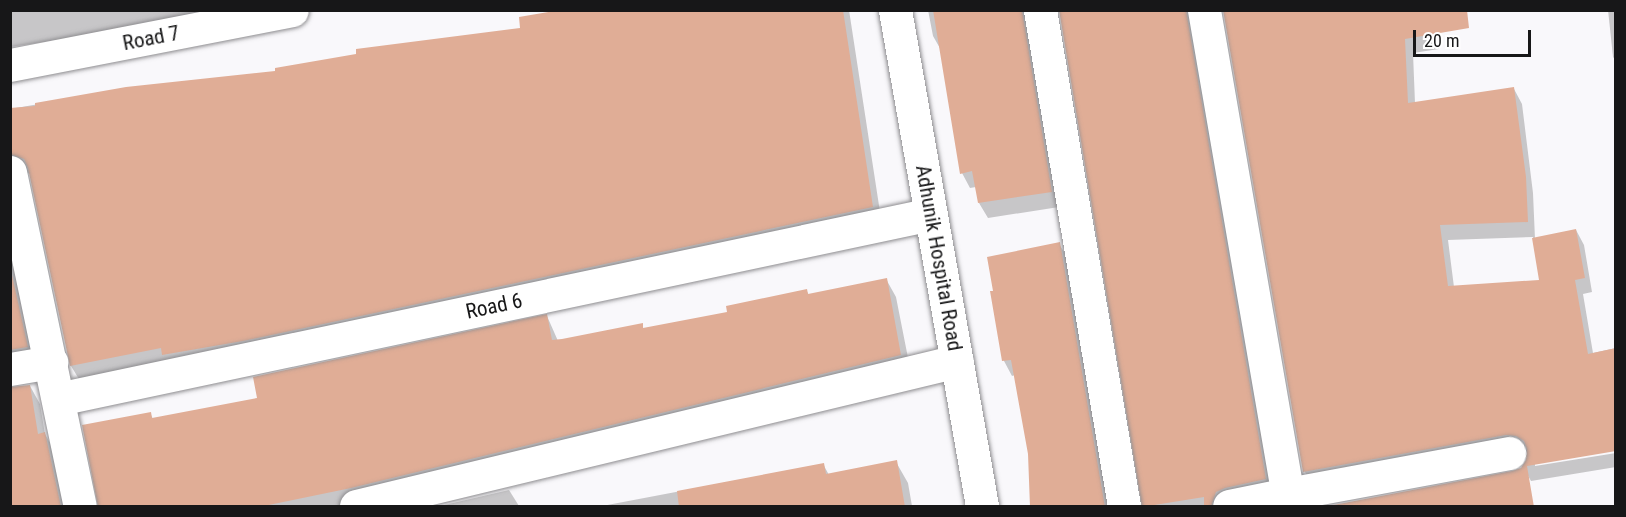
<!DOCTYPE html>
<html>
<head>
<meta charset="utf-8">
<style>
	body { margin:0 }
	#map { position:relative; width:1626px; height:517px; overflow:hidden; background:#f9f8fb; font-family:"Roboto Condensed",sans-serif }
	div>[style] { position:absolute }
	.shadow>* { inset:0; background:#0003 }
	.building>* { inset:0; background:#e0ad96 }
	.roads { filter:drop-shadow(0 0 2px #8e8d90) drop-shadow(0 0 2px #8e8d90) }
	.minor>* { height:33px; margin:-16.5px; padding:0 16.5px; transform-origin:16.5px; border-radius:16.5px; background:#fff }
	.tertiary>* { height:33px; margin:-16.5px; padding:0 16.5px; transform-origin:16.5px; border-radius:16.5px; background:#fff }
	span { translate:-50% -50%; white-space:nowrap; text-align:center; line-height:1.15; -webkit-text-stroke:6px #fff; paint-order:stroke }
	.street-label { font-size:21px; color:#171718 }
	.frame { position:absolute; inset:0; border:12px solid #171718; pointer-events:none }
	.scale { position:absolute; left:1413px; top:30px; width:118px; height:27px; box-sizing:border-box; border:3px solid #171718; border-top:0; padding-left:8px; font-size:18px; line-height:21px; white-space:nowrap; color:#171718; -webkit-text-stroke:4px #fff; paint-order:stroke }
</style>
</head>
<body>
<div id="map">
	<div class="shadow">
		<div style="clip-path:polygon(10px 10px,231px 10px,186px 21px,10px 47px)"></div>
		<div style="clip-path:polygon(597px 10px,849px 10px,882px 225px,82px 384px,71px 366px,31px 174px,18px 171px,10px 175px,10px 109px,126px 89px,277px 72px,522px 30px)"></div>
		<div style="clip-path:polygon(928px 10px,1036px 10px,1059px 207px,988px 218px,979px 203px,976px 187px,970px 188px,962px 173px,941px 50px,933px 36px)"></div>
		<div style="clip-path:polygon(1061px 10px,1200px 10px,1274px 494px,1225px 506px,1144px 506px)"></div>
		<div style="clip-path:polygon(evenodd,1225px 10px,1432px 10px,1439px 49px,1413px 53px,1415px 103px,1514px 89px,1522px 104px,1533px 193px,1535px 239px,1576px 230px,1584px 245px,1592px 292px,1583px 294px,1593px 353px,1616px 348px,1616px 450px,1535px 463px,1535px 466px,1616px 453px,1616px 467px,1531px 481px,1523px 467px,1528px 459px,1529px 452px,1515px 449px,1313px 486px,1305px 472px,1225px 10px,1533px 237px,1541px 281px,1454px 287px,1448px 240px,1533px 237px)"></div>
		<div style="clip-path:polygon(1608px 10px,1616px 10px,1616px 61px,1613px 57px)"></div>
		<div style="clip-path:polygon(10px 239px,37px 365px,10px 372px)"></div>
		<div style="clip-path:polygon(1059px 244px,1068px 258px,1110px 506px,1032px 506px,1029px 454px,1015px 375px,1012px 376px,1004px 361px,991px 293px)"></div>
		<div style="clip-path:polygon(886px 279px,896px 297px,911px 373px,358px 506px,100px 506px,150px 413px,153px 419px,259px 399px,547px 316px,558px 341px,642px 325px,644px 330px,728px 313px,806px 290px,809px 295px)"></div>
		<div style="clip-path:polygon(30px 386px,40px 404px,45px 434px,55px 452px,67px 506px,10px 506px)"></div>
		<div style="clip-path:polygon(896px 462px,908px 483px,912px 506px,602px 506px,823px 464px,829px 475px)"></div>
		<div style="clip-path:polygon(509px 490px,519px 506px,440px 506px)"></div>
	</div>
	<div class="building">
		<div style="clip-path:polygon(560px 10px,843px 10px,873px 207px,243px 341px,162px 355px,161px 348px,70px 366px,28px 168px,24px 159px,10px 154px,10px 108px,35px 106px,35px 103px,126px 87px,275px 71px,275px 68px,356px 54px,356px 49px,520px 28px,519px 17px)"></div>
		<div style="clip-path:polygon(933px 10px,1022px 10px,1052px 192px,978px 203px,972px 171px,960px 174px)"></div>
		<div style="clip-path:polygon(1059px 10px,1186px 10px,1266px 479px,1225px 488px,1216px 492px,1211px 507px,1204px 507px,1204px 497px,1142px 507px)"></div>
		<div style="clip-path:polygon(1223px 10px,1467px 10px,1469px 28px,1405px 39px,1408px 103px,1514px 87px,1526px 177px,1528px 222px,1440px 225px,1448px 286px,1539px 280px,1532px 238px,1576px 229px,1585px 278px,1575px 280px,1588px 354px,1616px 348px,1616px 451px,1527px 466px,1534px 507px,1323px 507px,1512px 471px,1521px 468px,1526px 460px,1527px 449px,1524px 441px,1516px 436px,1506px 435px,1303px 472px)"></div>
		<div style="clip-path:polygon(1060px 242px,1105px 507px,1030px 507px,1028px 454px,1011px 360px,1002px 361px,990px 291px,993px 291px,987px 257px)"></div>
		<div style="clip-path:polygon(10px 266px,28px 347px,10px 350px)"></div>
		<div style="clip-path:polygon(887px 278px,901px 355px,351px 488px,259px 507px,98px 507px,82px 425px,151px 412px,152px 418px,257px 398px,253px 377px,547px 314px,552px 340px,562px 339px,643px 323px,643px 328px,727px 312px,726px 306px,807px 289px,808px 294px)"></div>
		<div style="clip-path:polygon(30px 385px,38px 434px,45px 432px,61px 507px,10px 507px,10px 387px)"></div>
		<div style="clip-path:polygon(897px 460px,905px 507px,679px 507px,677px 491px,824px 463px,826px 474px)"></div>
	</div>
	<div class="roads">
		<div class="minor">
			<div style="left:1040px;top:10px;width:503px;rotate:80.39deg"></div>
			<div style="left:1204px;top:10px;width:491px;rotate:80.2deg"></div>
			<div style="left:1288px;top:494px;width:60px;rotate:168.5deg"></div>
			<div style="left:10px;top:65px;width:287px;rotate:-11deg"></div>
			<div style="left:10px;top:172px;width:341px;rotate:78.2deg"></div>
			<div style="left:10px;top:369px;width:42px;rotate:-9.7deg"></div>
			<div style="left:58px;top:399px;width:892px;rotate:-11.96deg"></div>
			<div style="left:1288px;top:494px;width:225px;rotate:-10.5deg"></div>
			<div style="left:356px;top:506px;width:618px;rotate:-13.56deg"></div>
		</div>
		<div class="tertiary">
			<div style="left:895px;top:10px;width:504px;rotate:80.05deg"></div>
		</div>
	</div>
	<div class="street-label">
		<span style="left:151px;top:38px;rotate:-11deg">Road 7</span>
		<span style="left:939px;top:258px;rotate:80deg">Adhunik Hospital Road</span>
		<span style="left:494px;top:306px;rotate:-12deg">Road 6</span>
	</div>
	<div class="frame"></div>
	<div class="scale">20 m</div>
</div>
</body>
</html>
